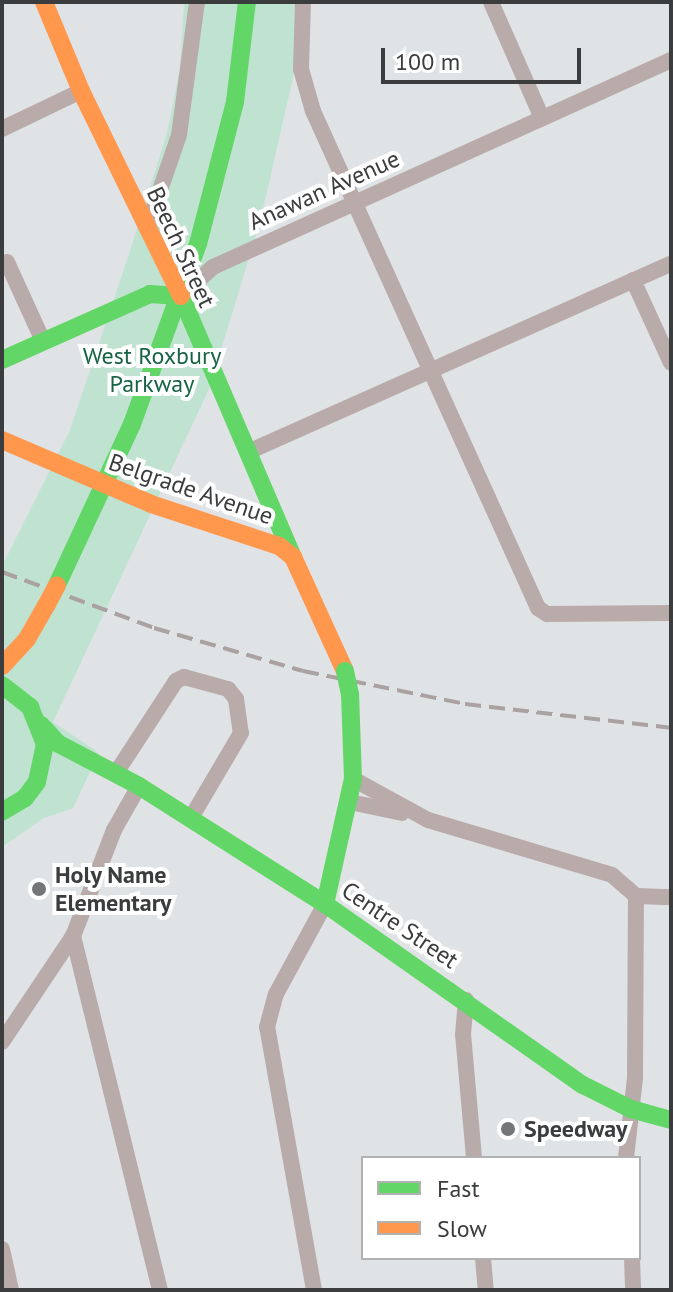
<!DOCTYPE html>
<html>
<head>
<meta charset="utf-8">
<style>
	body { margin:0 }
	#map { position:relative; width:673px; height:1292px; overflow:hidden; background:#e0e3e5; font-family:"PT Sans",sans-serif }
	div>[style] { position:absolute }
	.green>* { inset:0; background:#c0e2d1 }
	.street>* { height:16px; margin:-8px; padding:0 8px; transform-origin:8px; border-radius:8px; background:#baabab }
	.fast>* { height:18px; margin:-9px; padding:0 9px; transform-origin:9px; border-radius:9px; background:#63d668 }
	.slow>* { height:18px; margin:-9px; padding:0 9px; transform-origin:9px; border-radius:9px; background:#ff974d }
	.rail>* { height:4px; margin-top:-2px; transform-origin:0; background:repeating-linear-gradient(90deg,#aaa1a1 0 16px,transparent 0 24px) }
	.fast-bridge>* { height:18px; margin:-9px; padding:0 9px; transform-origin:9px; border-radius:9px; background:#63d668 }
	.slow-bridge>* { height:18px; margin:-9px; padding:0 9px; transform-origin:9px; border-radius:9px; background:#ff974d }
	.dots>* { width:22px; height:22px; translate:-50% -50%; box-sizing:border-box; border:4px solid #fff; border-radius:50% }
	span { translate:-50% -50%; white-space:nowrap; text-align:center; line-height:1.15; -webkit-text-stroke:8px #fff; paint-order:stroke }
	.street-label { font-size:24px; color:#3b3c3d }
	.park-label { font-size:24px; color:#176343 }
	.poi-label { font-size:24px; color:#3b3c3d; font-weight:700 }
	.left { translate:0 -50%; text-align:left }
	.frame { position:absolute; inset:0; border:4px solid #3b3c3d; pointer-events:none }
	.legend { position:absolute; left:361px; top:1156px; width:280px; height:104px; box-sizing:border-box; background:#fff; border:2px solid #b1b1b1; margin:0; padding:10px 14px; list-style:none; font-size:24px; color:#3b3c3d }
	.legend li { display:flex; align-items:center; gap:16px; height:40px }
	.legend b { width:40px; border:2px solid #b1b1b1 }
	.scale { position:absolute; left:381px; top:48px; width:200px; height:36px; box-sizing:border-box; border:4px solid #3b3c3d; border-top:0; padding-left:10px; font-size:24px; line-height:28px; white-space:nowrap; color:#3b3c3d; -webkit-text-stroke:6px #fff; paint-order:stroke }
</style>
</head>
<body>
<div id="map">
	<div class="green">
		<div style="clip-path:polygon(184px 2px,298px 2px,298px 56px,260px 222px,209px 389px,53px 722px,99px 753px,73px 808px,44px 818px,2px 847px,2px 566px,70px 430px,130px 251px,167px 133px,180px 68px)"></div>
	</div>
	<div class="street">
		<div style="left:303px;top:2px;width:67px;rotate:91.7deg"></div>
		<div style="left:301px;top:69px;width:44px;rotate:74.1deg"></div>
		<div style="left:313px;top:111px;width:546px;rotate:65.64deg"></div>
		<div style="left:538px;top:608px;width:11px;rotate:34deg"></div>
		<div style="left:547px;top:614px;width:124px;rotate:-0.5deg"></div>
		<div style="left:491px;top:2px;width:127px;rotate:66.3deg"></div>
		<div style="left:2px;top:129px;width:88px;rotate:-25.7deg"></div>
		<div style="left:147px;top:228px;width:98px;rotate:-71deg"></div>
		<div style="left:179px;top:135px;width:134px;rotate:-82.3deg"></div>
		<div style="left:7px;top:262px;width:87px;rotate:65.5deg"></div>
		<div style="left:633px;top:280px;width:91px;rotate:65.4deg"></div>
		<div style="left:183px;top:294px;width:40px;rotate:-42deg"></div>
		<div style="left:213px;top:267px;width:503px;rotate:-24.32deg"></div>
		<div style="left:248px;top:452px;width:463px;rotate:-24deg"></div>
		<div style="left:116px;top:773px;width:110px;rotate:-56.9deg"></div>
		<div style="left:176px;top:681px;width:9px;rotate:-27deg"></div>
		<div style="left:184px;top:677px;width:46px;rotate:15.3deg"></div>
		<div style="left:228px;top:689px;width:13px;rotate:51deg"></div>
		<div style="left:236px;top:699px;width:34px;rotate:82deg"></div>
		<div style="left:241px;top:733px;width:99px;rotate:120.5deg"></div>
		<div style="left:353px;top:779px;width:85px;rotate:28.7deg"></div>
		<div style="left:428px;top:820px;width:192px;rotate:16.6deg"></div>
		<div style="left:612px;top:875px;width:32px;rotate:41deg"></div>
		<div style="left:139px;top:786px;width:51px;rotate:119.6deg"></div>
		<div style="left:114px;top:830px;width:114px;rotate:111.1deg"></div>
		<div style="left:73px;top:936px;width:365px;rotate:76.2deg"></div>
		<div style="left:350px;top:802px;width:53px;rotate:11.9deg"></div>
		<div style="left:636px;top:896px;width:35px;rotate:2deg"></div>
		<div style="left:466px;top:1000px;width:34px;rotate:95deg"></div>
		<div style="left:463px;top:1034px;width:124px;rotate:84.9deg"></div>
		<div style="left:2px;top:1042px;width:128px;rotate:-56.2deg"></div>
		<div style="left:626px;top:1158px;width:81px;rotate:-83.6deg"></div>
		<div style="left:635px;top:1078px;width:182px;rotate:-89.7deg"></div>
		<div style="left:2px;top:1249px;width:42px;rotate:77.6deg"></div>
		<div style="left:483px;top:1258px;width:32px;rotate:85deg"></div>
		<div style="left:632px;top:1258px;width:32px;rotate:88deg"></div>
		<div style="left:314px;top:1290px;width:267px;rotate:-100.1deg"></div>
		<div style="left:267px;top:1027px;width:34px;rotate:-75deg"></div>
		<div style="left:276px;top:994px;width:102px;rotate:-61.4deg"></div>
	</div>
	<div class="fast">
		<div style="left:181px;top:296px;width:284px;rotate:66.8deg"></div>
		<div style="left:2px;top:360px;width:162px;rotate:-24deg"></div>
		<div style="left:150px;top:294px;width:31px;rotate:4deg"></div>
		<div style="left:57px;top:585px;width:178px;rotate:-65deg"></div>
		<div style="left:132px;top:424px;width:192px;rotate:-69.9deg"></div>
		<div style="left:198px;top:244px;width:147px;rotate:-75.4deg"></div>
		<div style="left:235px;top:102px;width:101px;rotate:-83.2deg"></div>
		<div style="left:2px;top:685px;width:36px;rotate:38deg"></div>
		<div style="left:30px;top:707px;width:40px;rotate:68deg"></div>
		<div style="left:45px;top:744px;width:39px;rotate:102deg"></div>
		<div style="left:37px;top:782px;width:20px;rotate:127deg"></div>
		<div style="left:25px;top:798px;width:27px;rotate:149deg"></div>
		<div style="left:41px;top:725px;width:26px;rotate:47deg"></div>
		<div style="left:59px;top:744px;width:90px;rotate:27.7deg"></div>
		<div style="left:139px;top:786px;width:220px;rotate:32.4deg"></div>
		<div style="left:325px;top:904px;width:128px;rotate:-77.4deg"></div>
		<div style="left:353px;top:779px;width:85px;rotate:-92deg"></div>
		<div style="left:325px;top:904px;width:315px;rotate:35.1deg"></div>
		<div style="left:583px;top:1085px;width:54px;rotate:26.6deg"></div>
		<div style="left:631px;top:1109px;width:41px;rotate:15.4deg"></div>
	</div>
	<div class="slow">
		<div style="left:44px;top:2px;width:96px;rotate:67.4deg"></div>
		<div style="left:81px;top:91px;width:228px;rotate:64deg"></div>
		<div style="left:2px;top:440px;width:162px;rotate:23.2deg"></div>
		<div style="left:151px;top:504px;width:135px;rotate:18.2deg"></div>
		<div style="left:279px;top:546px;width:18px;rotate:38deg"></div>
		<div style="left:293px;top:557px;width:125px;rotate:65.5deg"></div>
		<div style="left:2px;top:666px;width:37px;rotate:-47deg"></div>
		<div style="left:27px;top:639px;width:40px;rotate:-60.3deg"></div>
	</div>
	<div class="rail">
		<div style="left:2px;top:572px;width:162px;rotate:20.2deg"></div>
		<div style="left:154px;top:628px;width:155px;rotate:16.1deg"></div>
		<div style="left:303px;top:671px;width:165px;rotate:11.5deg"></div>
		<div style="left:465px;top:704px;width:207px;rotate:6.6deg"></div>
	</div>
	<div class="fast-bridge">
		<div style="left:345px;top:671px;width:24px;rotate:78deg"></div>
	</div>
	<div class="slow-bridge">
		<div style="left:47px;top:604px;width:21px;rotate:-62deg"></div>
	</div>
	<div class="dots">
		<div style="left:39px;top:889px;background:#757678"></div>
		<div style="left:508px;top:1129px;background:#757678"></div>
	</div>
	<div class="street-label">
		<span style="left:324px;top:190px;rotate:-24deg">Anawan Avenue</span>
		<span style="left:181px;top:247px;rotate:65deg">Beech Street</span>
		<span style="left:191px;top:489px;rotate:19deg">Belgrade Avenue</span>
		<span style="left:400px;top:925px;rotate:34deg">Centre Street</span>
	</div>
	<div class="park-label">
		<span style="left:152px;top:370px">West Roxbury<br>Parkway</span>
	</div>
	<div class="poi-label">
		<span class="left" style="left:55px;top:889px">Holy Name<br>Elementary</span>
		<span class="left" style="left:524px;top:1129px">Speedway</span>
	</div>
	<div class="frame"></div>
	<ul class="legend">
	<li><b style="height:10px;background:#63d668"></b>Fast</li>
	<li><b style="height:10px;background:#ff974d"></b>Slow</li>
	</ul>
	<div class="scale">100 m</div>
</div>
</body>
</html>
